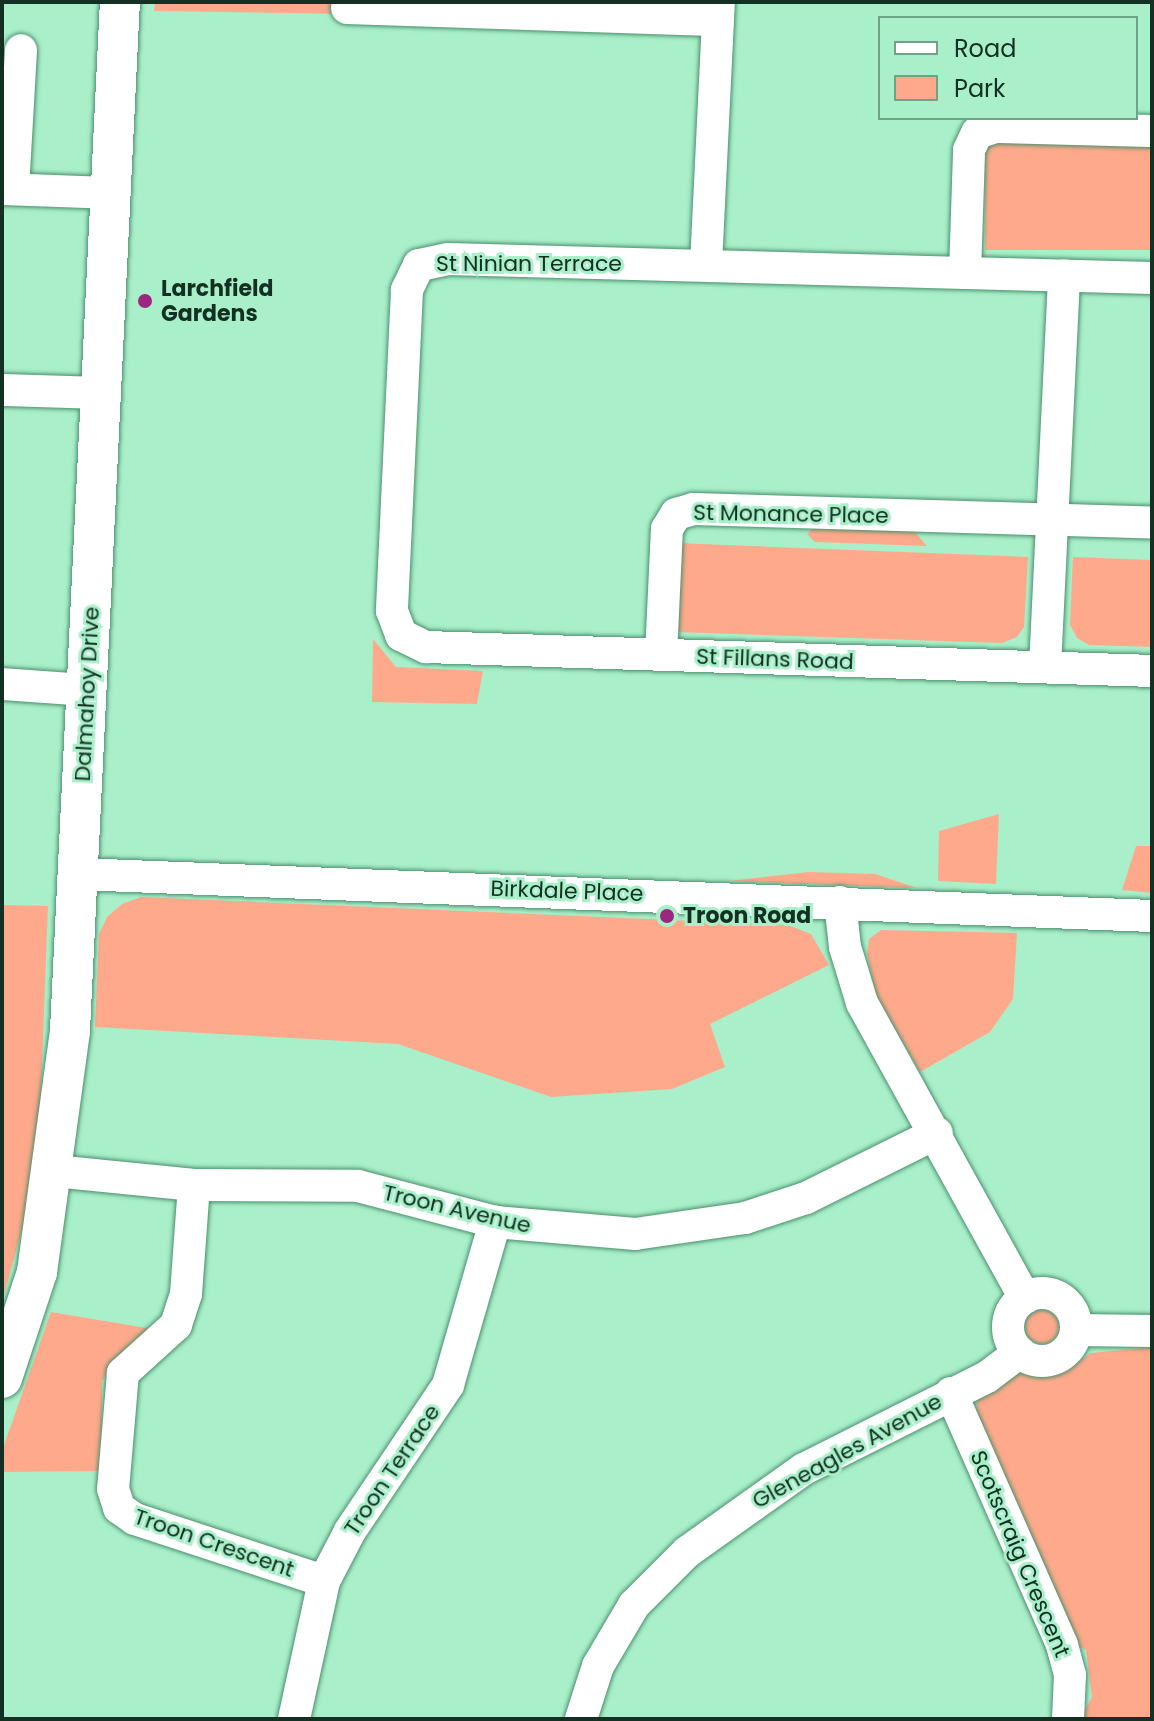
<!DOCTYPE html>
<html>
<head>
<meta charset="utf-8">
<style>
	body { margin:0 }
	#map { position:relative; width:1154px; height:1721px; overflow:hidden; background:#a9f0ca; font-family:Poppins,sans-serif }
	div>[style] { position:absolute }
	.green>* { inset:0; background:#fea98b; transform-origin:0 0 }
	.round { border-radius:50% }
	.roads { filter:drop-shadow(0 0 2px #4b8f6d) drop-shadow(0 0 2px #4b8f6d) }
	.minor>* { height:32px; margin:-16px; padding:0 16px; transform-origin:16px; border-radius:16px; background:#fff }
	.minor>.ring { margin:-16px; padding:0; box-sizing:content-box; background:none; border:32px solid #fff; border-radius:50% }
	.tertiary>* { height:40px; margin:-20px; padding:0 20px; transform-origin:20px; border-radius:20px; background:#fff }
	.dots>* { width:22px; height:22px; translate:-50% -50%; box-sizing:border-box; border:4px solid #a9f0ca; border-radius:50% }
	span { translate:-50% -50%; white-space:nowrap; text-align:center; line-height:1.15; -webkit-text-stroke:6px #a9f0ca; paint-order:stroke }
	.street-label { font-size:22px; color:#133022 }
	.poi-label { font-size:22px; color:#133022; font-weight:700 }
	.left { translate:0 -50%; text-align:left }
	.frame { position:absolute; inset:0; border:4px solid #133022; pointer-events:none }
	.legend { position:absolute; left:878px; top:16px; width:260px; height:104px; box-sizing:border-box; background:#a9f0ca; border:2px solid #6da387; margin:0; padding:10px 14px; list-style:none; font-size:24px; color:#133022 }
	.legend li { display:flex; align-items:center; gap:16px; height:40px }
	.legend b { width:40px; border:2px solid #6da387 }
</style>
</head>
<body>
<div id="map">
	<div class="green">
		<div style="clip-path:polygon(155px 2px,345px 2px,344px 14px,154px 11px)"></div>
		<div style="left:985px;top:140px;width:167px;height:110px"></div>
		<div style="clip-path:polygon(820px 521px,908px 524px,927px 546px,815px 542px,807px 534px)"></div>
		<div style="clip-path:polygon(676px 543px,1028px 557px,1024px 627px,1017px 637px,1002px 643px,676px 632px)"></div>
		<div style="clip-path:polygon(1073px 557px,1152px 560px,1152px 647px,1089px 645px,1077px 638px,1070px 625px)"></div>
		<div style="clip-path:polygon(373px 639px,396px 667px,483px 671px,477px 704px,372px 702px)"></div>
		<div style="clip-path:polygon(999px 814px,996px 884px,938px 881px,939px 831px)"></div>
		<div style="clip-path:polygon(1136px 846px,1152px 846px,1152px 893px,1122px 890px)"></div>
		<div style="clip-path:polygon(808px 872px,875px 874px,917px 888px,729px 881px)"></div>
		<div style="clip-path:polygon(141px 897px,788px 925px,811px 934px,829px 965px,710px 1024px,725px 1067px,672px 1089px,551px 1097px,398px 1044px,95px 1027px,99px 934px,107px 917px,122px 904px)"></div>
		<div style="clip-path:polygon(2px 905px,48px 906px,38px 1171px,2px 1302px)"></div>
		<div style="clip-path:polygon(881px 930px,1017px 933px,1013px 999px,990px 1032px,920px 1072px,876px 996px,867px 954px,869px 939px)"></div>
		<div class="round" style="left:1025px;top:1310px;width:34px;height:34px"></div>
		<div style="clip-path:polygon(51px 1312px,158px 1330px,142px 1347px,120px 1354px,102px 1381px,102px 1471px,2px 1472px,2px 1451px)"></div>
		<div style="clip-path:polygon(1152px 1347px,1152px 1719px,1080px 1719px,1092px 1697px,1086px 1650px,1073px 1643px,976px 1421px,977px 1397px,1018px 1373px,1063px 1373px,1091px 1353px)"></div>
	</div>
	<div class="roads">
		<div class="minor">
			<div style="left:347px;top:8px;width:371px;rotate:1.9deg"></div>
			<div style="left:2px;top:189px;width:110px;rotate:2.1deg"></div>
			<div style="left:13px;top:189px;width:139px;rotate:-86.7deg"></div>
			<div style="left:706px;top:265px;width:263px;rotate:-87.2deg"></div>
			<div style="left:965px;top:273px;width:123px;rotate:-88.1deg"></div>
			<div style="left:969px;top:150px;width:19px;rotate:-65deg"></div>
			<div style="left:977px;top:133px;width:20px;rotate:-18deg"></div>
			<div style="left:996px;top:127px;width:156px;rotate:1.5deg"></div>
			<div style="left:1152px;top:278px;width:704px;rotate:-178.45deg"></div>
			<div style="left:448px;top:259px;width:30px;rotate:168deg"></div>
			<div style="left:419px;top:265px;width:28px;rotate:116deg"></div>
			<div style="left:407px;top:290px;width:321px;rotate:92.7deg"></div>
			<div style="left:392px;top:611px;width:26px;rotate:69deg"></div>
			<div style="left:401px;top:635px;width:28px;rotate:26deg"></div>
			<div style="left:426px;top:647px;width:726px;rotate:1.89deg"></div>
			<div style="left:2px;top:390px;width:100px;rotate:1.7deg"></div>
			<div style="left:661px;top:655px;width:126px;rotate:-87.3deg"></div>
			<div style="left:667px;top:529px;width:17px;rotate:-59deg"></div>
			<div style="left:676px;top:514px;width:18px;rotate:-16deg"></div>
			<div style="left:693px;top:509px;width:459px;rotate:1.7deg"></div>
			<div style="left:1045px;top:667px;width:392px;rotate:-87.2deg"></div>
			<div style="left:2px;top:684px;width:84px;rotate:4.1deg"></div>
			<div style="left:78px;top:874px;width:1075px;rotate:2.24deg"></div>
			<div style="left:840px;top:902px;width:45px;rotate:83.7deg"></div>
			<div style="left:845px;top:947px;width:59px;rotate:73.1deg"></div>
			<div style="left:862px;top:1003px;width:337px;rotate:61.1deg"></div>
			<div style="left:54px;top:1171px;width:141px;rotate:5.7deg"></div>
			<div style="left:194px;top:1185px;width:164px;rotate:0.3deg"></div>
			<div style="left:358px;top:1186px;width:142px;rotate:14.7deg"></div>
			<div style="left:495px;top:1222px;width:141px;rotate:4.9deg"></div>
			<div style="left:635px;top:1234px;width:111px;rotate:-8.3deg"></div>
			<div style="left:745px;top:1218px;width:64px;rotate:-18.2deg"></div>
			<div style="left:806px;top:1198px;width:146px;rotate:-26.4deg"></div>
			<div style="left:194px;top:1185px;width:109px;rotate:94.2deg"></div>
			<div style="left:186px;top:1294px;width:33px;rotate:108deg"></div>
			<div style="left:176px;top:1325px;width:72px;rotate:137.8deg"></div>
			<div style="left:123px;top:1373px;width:116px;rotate:94.9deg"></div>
			<div style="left:113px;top:1489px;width:20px;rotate:72deg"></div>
			<div style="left:119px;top:1508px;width:19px;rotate:35deg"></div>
			<div style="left:135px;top:1519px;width:199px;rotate:18.2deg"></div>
			<div class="ring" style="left:1008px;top:1293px;width:36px;height:36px"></div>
			<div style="left:1076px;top:1330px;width:76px;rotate:0.8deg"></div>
			<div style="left:951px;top:1393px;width:275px;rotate:66.2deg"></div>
			<div style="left:1062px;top:1645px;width:31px;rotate:75deg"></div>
			<div style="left:1070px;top:1675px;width:44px;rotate:92.6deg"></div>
			<div style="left:294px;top:1719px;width:141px;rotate:-77.7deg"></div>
			<div style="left:324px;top:1581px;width:56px;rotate:-62.5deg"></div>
			<div style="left:350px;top:1531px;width:176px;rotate:-56.1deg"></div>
			<div style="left:448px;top:1385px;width:170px;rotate:-73.9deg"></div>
			<div style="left:581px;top:1719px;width:56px;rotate:-72.2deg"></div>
			<div style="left:598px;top:1666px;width:71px;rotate:-59.5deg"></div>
			<div style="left:634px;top:1605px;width:75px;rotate:-45deg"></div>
			<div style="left:687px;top:1552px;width:143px;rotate:-35.4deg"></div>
			<div style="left:804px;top:1469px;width:205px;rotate:-26.7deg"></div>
			<div style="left:987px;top:1377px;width:41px;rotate:-37.1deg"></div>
		</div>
		<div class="tertiary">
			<div style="left:2px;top:1378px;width:112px;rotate:-71.7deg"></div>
			<div style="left:37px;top:1272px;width:244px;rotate:-82.2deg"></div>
			<div style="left:70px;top:1030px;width:1029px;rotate:-87.22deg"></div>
		</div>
	</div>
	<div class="dots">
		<div style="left:145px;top:301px;background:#9d267f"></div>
		<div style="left:667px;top:916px;background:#9d267f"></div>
	</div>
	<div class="street-label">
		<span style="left:529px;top:264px">St Ninian Terrace</span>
		<span style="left:791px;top:514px;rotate:1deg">St Monance Place</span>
		<span style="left:775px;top:659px;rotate:2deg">St Fillans Road</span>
		<span style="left:87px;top:694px;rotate:-87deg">Dalmahoy Drive</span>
		<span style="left:567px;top:891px;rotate:2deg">Birkdale Place</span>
		<span style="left:457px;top:1209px;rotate:13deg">Troon Avenue</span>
		<span style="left:847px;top:1451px;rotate:-29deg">Gleneagles Avenue</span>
		<span style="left:392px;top:1470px;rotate:-56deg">Troon Terrace</span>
		<span style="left:214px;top:1543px;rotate:19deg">Troon Crescent</span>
		<span style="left:1020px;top:1554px;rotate:67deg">Scotscraig Crescent</span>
	</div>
	<div class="poi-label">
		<span class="left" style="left:161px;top:301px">Larchfield<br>Gardens</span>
		<span class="left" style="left:683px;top:916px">Troon Road</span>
	</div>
	<div class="frame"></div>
	<ul class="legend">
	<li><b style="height:10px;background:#fff"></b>Road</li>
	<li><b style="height:22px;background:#fea98b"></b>Park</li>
	</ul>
</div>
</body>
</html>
